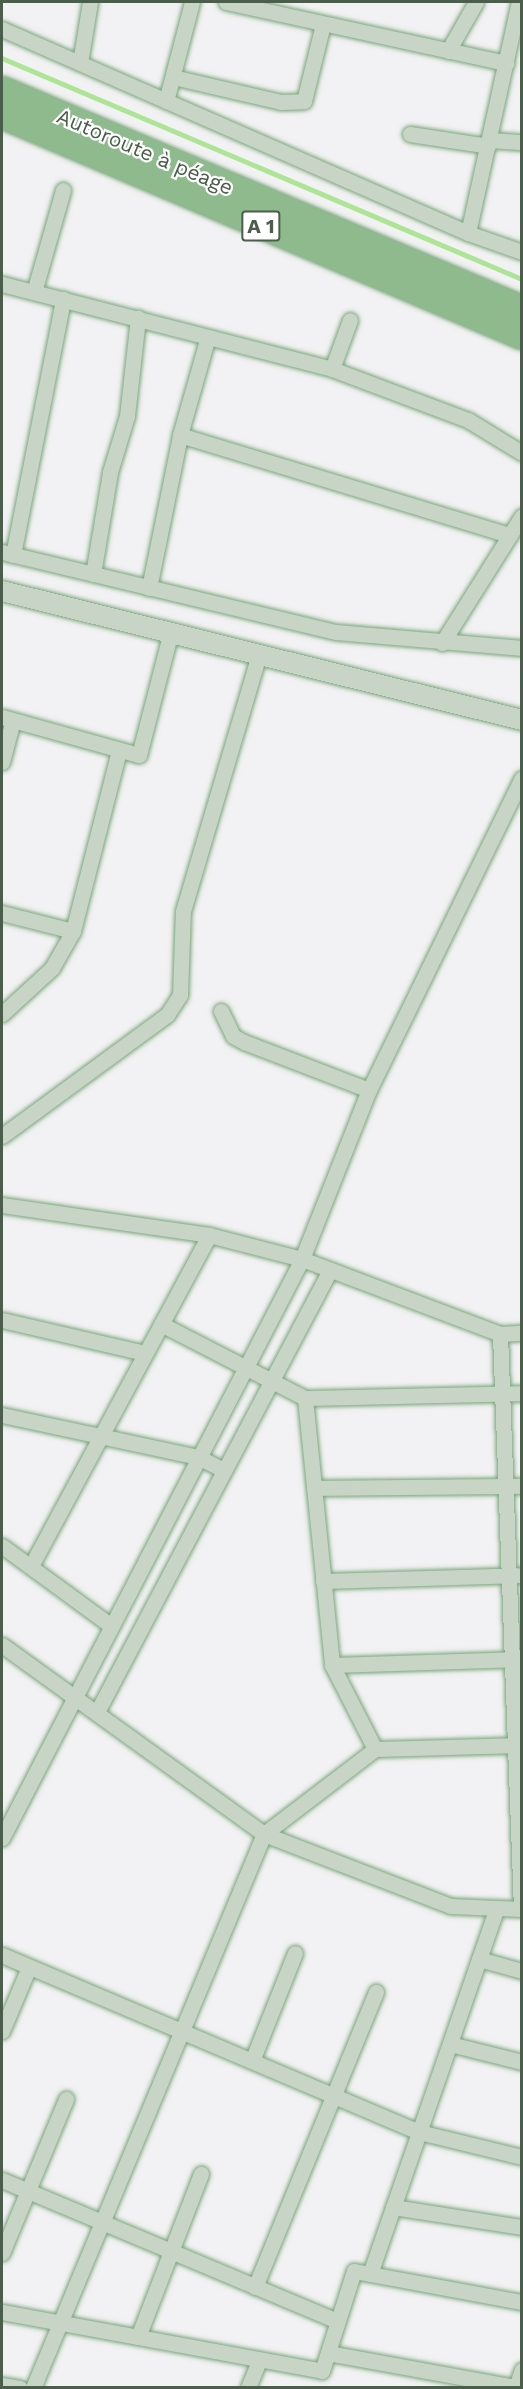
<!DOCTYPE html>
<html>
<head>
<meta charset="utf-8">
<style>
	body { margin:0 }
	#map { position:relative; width:523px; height:2389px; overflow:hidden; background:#f2f1f3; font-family:"Work Sans",sans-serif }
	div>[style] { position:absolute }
	.stream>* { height:4.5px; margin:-2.25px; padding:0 2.25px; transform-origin:2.25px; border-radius:2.25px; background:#aee496 }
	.roads { filter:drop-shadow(0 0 2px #79a67a) drop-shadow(0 0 2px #79a67a) }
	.minor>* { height:15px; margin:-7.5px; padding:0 7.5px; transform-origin:7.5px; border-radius:7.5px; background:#c7d4c6 }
	.tertiary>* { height:20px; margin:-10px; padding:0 10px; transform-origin:10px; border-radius:10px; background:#c7d4c6 }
	.motorway>* { height:28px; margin:-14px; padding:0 14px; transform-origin:14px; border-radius:14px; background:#8eba8e }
	span { translate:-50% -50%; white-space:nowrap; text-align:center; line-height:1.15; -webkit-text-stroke:4.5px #fff; paint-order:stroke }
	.shield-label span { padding:2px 4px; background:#fff; border:2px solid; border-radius:4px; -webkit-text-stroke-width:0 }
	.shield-label { font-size:20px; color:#4b5d4b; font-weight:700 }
	.street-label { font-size:21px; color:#4b5d4b }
	.frame { position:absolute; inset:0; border:3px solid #4b5d4b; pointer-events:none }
</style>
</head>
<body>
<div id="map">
	<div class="stream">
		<div style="left:2px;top:58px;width:565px;rotate:23.03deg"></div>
	</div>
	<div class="roads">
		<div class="minor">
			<div style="left:226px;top:2px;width:287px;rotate:12.3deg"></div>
			<div style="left:2px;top:29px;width:509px;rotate:23.64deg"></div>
			<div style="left:468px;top:233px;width:57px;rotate:19.4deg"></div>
			<div style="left:448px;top:51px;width:56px;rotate:-60.3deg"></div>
			<div style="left:80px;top:63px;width:62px;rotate:-80.7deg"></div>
			<div style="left:173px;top:77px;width:111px;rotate:13deg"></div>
			<div style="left:281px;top:102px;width:23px;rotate:-2deg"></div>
			<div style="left:304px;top:101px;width:79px;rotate:-76.1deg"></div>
			<div style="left:166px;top:101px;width:102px;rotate:-75.3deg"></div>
			<div style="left:410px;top:134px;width:79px;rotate:8.7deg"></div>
			<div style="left:490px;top:140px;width:32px;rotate:4deg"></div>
			<div style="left:468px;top:233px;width:237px;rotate:-77.6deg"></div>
			<div style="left:2px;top:284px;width:341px;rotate:14.4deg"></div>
			<div style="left:332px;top:369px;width:145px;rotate:20.6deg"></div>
			<div style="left:468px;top:420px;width:63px;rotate:31.4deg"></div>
			<div style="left:34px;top:292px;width:106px;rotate:-74.1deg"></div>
			<div style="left:332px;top:369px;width:52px;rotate:-69.8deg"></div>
			<div style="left:180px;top:435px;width:345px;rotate:16.9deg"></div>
			<div style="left:2px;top:552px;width:343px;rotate:13.5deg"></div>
			<div style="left:336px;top:632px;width:187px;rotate:4.9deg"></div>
			<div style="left:13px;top:555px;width:261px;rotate:-78.9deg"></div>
			<div style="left:93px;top:574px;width:103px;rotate:-80.5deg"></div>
			<div style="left:110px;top:472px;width:59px;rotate:-73.1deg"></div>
			<div style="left:127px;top:416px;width:99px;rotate:-83.6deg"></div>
			<div style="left:149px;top:588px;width:156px;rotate:-78.5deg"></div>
			<div style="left:180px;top:435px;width:102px;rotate:-74.1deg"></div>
			<div style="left:442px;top:643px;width:150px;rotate:-57.8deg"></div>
			<div style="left:2px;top:717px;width:142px;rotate:15.5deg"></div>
			<div style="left:139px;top:755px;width:128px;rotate:-75.5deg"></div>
			<div style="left:2px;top:762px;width:43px;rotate:-75.3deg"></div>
			<div style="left:2px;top:913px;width:73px;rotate:14.2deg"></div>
			<div style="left:221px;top:1011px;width:28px;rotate:64deg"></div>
			<div style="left:233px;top:1036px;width:13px;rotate:29deg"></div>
			<div style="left:244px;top:1042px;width:134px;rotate:21deg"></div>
			<div style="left:2px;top:1014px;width:68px;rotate:-42.6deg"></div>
			<div style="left:52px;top:968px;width:43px;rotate:-60.4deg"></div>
			<div style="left:73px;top:931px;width:187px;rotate:-75.7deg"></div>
			<div style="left:2px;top:1136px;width:205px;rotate:-36.3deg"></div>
			<div style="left:167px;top:1015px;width:24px;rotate:-57deg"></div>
			<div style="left:180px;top:995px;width:84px;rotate:-88deg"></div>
			<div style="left:183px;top:911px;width:268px;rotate:-73.5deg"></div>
			<div style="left:2px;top:1205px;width:209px;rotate:8.2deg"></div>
			<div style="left:209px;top:1235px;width:96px;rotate:14.5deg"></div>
			<div style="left:302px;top:1259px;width:212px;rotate:20.7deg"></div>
			<div style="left:500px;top:1334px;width:22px;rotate:-3deg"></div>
			<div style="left:2px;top:1320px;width:147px;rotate:13deg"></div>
			<div style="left:161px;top:1324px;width:162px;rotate:27.2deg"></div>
			<div style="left:305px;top:1398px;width:217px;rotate:-1.3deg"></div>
			<div style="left:500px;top:1334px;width:575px;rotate:87.91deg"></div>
			<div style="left:305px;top:1398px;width:268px;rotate:84.2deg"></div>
			<div style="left:332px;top:1665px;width:94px;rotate:62.9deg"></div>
			<div style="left:2px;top:1415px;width:200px;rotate:12.1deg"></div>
			<div style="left:198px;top:1457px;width:29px;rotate:27deg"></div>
			<div style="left:314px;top:1488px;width:208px;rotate:-0.6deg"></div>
			<div style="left:2px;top:1546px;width:134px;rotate:36.2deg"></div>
			<div style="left:31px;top:1566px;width:376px;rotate:-61.7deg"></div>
			<div style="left:323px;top:1581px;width:199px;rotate:-1.7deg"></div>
			<div style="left:2px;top:1645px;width:323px;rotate:35.8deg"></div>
			<div style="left:264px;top:1834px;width:200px;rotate:21.1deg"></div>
			<div style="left:451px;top:1906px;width:71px;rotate:2.4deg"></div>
			<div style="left:332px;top:1665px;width:190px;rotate:-1.8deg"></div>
			<div style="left:97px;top:1712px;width:500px;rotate:-62.2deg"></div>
			<div style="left:2px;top:1838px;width:652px;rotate:-62.61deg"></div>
			<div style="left:302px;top:1259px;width:182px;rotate:-68.4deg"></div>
			<div style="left:369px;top:1090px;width:347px;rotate:-63.9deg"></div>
			<div style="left:2px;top:1955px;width:453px;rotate:23deg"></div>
			<div style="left:419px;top:2132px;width:106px;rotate:13.6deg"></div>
			<div style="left:479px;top:1959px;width:45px;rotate:15.6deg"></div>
			<div style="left:2px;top:2031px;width:69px;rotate:-67.1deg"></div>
			<div style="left:450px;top:2044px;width:74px;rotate:14deg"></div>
			<div style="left:252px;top:2061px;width:116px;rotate:-68.3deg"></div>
			<div style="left:2px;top:2180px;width:364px;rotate:22.8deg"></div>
			<div style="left:393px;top:2207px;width:131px;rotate:8.8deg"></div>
			<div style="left:2px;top:2253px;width:167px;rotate:-67.4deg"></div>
			<div style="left:370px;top:2274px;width:387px;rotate:-70.9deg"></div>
			<div style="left:255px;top:2287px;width:319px;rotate:-67.7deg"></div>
			<div style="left:2px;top:2312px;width:325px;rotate:10.4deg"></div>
			<div style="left:322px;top:2371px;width:105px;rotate:-72.3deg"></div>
			<div style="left:354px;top:2271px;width:171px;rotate:10.5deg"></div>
			<div style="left:138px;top:2337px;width:175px;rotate:-68.9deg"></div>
			<div style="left:328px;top:2353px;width:195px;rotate:10.3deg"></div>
			<div style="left:2px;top:2385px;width:18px;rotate:9deg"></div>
			<div style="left:516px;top:2387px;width:18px;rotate:-71deg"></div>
			<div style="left:33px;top:2388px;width:600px;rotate:-67.37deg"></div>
			<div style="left:264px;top:1834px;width:140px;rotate:-37.4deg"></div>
			<div style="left:375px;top:1749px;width:147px;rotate:-1.6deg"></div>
			<div style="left:248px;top:2388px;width:31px;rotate:-68deg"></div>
		</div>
		<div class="tertiary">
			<div style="left:2px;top:591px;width:536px;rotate:13.93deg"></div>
		</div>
		<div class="motorway">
			<div style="left:2px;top:91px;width:564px;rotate:22.84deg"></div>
			<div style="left:2px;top:114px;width:565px;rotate:23.03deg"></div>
		</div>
	</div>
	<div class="shield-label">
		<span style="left:261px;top:226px">A 1</span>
	</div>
	<div class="street-label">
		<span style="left:145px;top:152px;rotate:23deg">Autoroute à péage</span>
	</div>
	<div class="frame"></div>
</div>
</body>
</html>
